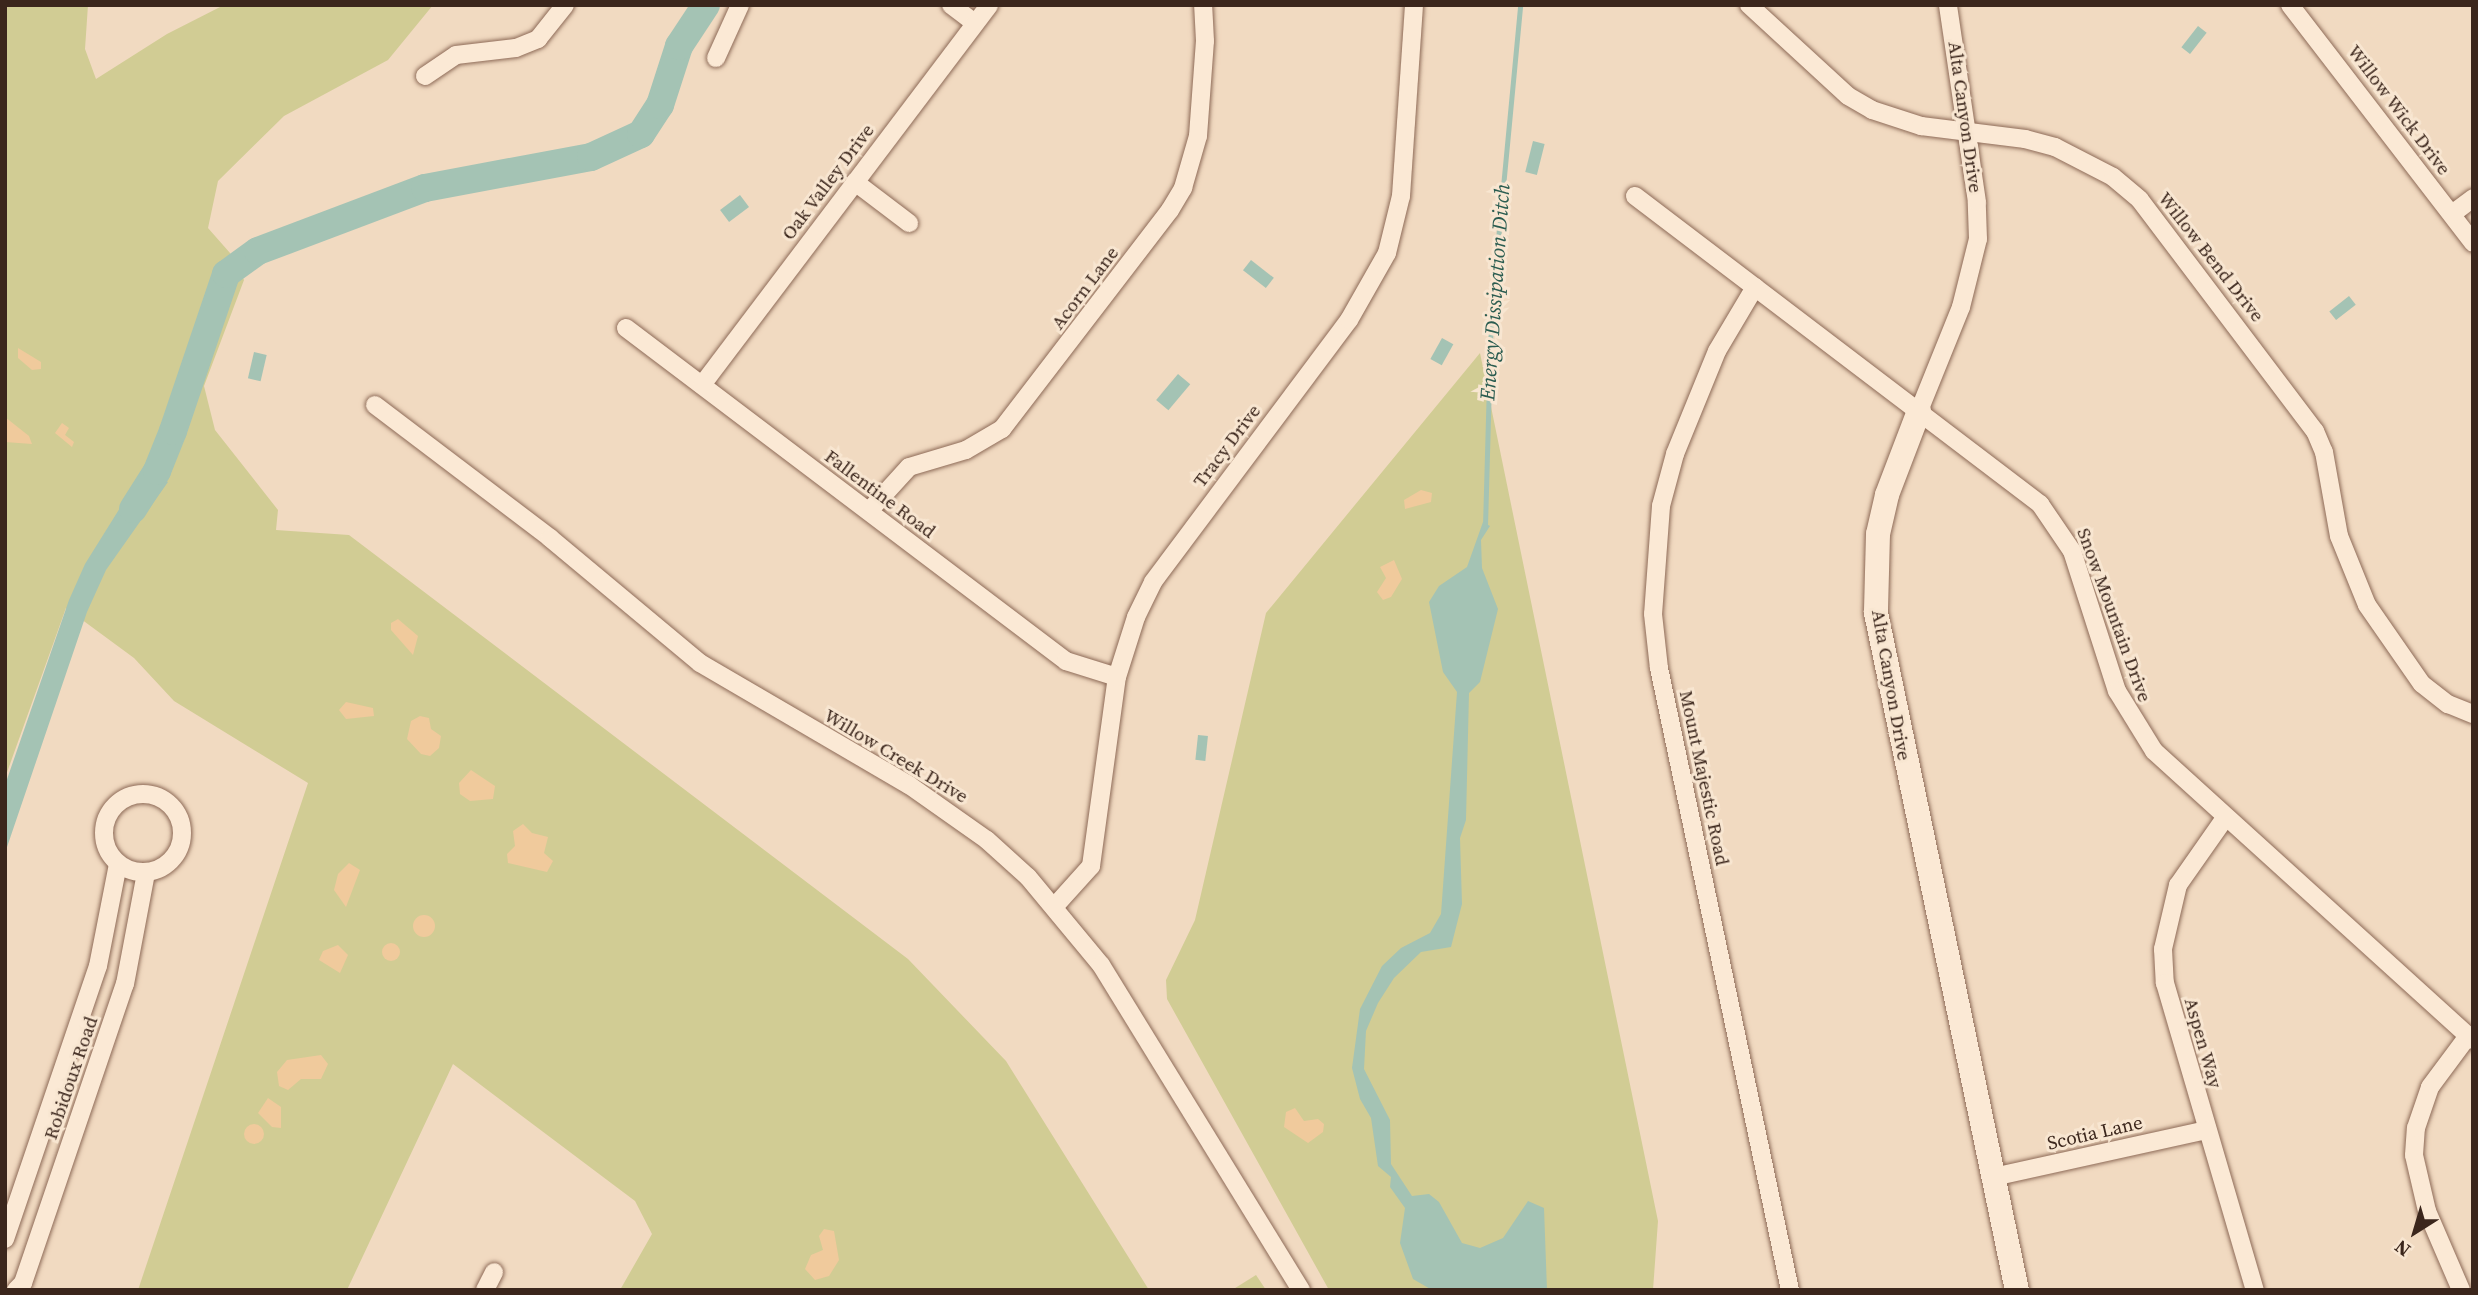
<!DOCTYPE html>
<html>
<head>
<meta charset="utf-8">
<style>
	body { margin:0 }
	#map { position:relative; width:2478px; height:1295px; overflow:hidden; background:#f1dac1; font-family:"Source Serif 4",serif }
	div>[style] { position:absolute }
	.green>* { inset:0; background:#d1cc94 }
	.sand>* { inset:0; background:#f0ca9c }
	.round { border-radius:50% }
	.water>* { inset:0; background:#a4c3b4; transform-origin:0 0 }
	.stream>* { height:4.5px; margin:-2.25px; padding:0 2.25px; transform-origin:2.25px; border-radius:2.25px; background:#a4c3b4 }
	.river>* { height:28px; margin:-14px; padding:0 14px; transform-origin:14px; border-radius:14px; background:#a4c3b4 }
	.roads { filter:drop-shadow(0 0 2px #8d6a57) drop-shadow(0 0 2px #8d6a57) }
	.street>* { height:18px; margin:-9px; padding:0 9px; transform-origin:9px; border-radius:9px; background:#fbe9d5 }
	.street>.ring { margin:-9px; padding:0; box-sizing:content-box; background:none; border:18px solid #fbe9d5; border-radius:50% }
	.secondary>* { height:24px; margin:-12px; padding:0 12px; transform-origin:12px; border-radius:12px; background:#fbe9d5 }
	span { translate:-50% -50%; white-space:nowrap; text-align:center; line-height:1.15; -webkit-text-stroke:6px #f8e6d1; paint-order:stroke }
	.street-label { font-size:19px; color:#3b261c }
	.water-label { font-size:21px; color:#2a5c50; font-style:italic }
	.frame { position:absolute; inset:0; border:7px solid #3b261c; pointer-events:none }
	.north { position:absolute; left:2380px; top:1197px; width:70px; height:70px; -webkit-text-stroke:5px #f8e6d1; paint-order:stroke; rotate:217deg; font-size:19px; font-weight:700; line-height:28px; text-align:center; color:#3b261c }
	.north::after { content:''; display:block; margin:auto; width:24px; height:32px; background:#3b261c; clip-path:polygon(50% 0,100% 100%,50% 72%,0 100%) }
</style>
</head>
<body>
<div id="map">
	<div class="green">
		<div style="clip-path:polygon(5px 5px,88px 5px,85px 49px,96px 79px,167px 34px,224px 5px,433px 5px,388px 60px,284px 116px,218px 181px,208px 228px,230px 253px,244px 280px,204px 386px,215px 430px,278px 510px,276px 530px,349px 535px,908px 959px,1006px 1061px,1149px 1290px,620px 1290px,652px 1234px,635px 1201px,453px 1064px,347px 1290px,138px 1290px,308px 783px,174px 701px,134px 658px,66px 608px,5px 778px)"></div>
		<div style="clip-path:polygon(1480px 353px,1658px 1221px,1653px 1290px,1329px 1290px,1167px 999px,1166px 980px,1195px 920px,1266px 613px)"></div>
		<div style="clip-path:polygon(1256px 1275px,1266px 1290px,1232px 1290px)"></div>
	</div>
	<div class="sand">
		<div style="clip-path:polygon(18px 348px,41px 362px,41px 369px,32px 370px,18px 358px)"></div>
		<div style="clip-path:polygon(5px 417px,29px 436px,32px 444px,5px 442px)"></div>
		<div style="clip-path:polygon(62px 423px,69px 428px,65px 435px,74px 442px,72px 447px,55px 433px)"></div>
		<div style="clip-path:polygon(1421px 490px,1432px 493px,1431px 502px,1405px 509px,1404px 500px)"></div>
		<div style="clip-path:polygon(1394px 560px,1402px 579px,1391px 597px,1383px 600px,1377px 592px,1386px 578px,1380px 567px)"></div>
		<div style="clip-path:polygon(398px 619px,418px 636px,413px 655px,391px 630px,391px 623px)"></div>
		<div style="clip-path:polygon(346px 702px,373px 708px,374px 716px,346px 719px,339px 710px)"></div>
		<div style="clip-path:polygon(420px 716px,429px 718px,431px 729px,441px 736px,439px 748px,430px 756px,421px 754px,407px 739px,411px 721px)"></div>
		<div style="clip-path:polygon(471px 770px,495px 786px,493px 799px,470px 801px,460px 794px,459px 783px)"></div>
		<div style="clip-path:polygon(523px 824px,532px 833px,548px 837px,544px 853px,553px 861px,547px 872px,508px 863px,507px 854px,515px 846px,513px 831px)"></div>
		<div style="clip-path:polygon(349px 863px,360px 870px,346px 907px,334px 890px,338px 874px)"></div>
		<div class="round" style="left:413px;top:915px;width:22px;height:22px"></div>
		<div class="round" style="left:382px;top:943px;width:18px;height:18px"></div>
		<div style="clip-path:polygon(338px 945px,348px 955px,340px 973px,319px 960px,323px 951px)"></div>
		<div style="clip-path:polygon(321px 1055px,328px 1064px,321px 1079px,301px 1079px,288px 1090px,279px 1086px,277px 1072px,287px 1060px)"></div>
		<div style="clip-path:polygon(268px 1098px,281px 1107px,281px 1128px,272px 1127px,258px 1113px)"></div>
		<div style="clip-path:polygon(1295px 1108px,1304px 1121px,1318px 1119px,1324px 1124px,1323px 1132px,1308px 1143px,1284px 1127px,1286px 1112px)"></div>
		<div class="round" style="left:244px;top:1124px;width:20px;height:20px"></div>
		<div style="clip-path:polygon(824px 1229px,834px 1231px,839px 1260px,829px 1276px,815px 1280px,805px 1269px,811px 1255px,823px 1250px,819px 1236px)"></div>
	</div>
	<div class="water">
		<div style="left:2198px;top:26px;width:11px;height:27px;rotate:38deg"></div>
		<div style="left:1533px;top:141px;width:12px;height:32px;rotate:14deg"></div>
		<div style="left:740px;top:195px;width:15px;height:25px;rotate:53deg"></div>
		<div style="left:1251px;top:260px;width:29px;height:13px;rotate:38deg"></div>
		<div style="left:2349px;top:296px;width:11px;height:25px;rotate:52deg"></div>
		<div style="left:1442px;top:338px;width:13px;height:24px;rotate:29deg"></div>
		<div style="left:254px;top:352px;width:13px;height:27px;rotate:13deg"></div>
		<div style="left:1178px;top:374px;width:16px;height:34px;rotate:40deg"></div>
		<div style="clip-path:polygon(143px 471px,168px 482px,106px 570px,87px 612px,5px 853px,5px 785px,69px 600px,85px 564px)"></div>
		<div style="clip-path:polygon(1483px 522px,1490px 526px,1481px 540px,1482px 568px,1498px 609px,1480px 682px,1469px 693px,1466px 820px,1460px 838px,1462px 904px,1451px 947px,1421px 952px,1394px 978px,1378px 1003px,1366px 1031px,1364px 1069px,1390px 1120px,1391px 1164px,1412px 1196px,1429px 1194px,1439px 1202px,1462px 1243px,1480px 1248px,1503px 1238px,1528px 1201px,1544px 1208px,1547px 1290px,1432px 1290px,1413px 1279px,1400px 1243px,1405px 1208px,1390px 1187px,1391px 1177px,1378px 1166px,1371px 1118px,1360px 1099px,1352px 1068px,1360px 1009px,1382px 966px,1401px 948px,1430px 933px,1441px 914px,1457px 692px,1443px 672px,1429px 602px,1439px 586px,1467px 567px)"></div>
		<div style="left:1198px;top:735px;width:10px;height:25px;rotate:6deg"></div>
	</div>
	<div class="stream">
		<div style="left:1485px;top:526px;width:212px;rotate:-88.4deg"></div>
		<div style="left:1491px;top:314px;width:310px;rotate:-84.6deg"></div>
	</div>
	<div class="river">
		<div style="left:133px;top:509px;width:45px;rotate:-57.7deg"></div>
		<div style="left:157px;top:471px;width:43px;rotate:-68.2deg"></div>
		<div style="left:173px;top:431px;width:166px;rotate:-71.3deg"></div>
		<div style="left:226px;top:274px;width:39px;rotate:-36deg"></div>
		<div style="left:258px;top:251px;width:178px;rotate:-20.7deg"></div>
		<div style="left:425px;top:188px;width:169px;rotate:-10.6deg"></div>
		<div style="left:591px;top:157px;width:55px;rotate:-24.7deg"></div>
		<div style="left:641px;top:134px;width:35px;rotate:-57deg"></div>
		<div style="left:660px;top:105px;width:62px;rotate:-72.1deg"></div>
		<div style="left:679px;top:46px;width:49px;rotate:-56.6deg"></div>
	</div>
	<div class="roads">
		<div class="street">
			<div style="left:951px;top:5px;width:30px;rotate:37deg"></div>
			<div style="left:1749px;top:5px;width:134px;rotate:42.6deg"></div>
			<div style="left:1848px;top:96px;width:28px;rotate:30deg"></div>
			<div style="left:1872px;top:110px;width:52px;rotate:18.1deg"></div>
			<div style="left:1921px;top:126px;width:105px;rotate:7.1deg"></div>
			<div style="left:2025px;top:139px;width:31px;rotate:15deg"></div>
			<div style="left:2055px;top:147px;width:65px;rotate:27.3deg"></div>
			<div style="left:2113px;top:177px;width:35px;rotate:40deg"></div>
			<div style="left:2140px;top:200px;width:290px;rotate:52.9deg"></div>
			<div style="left:2315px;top:431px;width:23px;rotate:67deg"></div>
			<div style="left:2324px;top:452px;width:85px;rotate:79.9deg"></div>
			<div style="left:2339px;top:536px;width:74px;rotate:67.9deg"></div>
			<div style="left:2367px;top:605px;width:96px;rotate:55.2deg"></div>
			<div style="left:2422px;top:684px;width:33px;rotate:38deg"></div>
			<div style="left:2448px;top:704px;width:27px;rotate:22deg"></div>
			<div style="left:2290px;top:5px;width:300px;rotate:52.4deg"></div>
			<div style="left:716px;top:58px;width:58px;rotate:-65.6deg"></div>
			<div style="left:425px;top:76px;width:37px;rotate:-34deg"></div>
			<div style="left:456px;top:55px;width:60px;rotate:-6.7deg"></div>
			<div style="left:516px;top:48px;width:24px;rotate:-22deg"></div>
			<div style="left:538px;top:39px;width:43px;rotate:-51.5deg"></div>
			<div style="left:855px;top:182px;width:68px;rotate:37.2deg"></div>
			<div style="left:1635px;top:196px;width:509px;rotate:37.25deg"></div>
			<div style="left:2040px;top:504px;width:57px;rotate:55.8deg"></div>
			<div style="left:2072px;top:551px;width:147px;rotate:72.2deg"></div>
			<div style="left:2117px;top:691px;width:70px;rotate:58.3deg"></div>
			<div style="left:2154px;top:751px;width:430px;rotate:42.2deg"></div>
			<div style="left:2452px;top:214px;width:26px;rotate:-37deg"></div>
			<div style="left:1755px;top:287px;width:74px;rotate:120.7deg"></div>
			<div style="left:1717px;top:351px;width:111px;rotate:112.2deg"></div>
			<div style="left:1675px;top:454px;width:54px;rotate:105.1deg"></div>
			<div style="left:1661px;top:506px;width:108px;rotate:94.2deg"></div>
			<div style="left:1653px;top:614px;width:54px;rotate:83.7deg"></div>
			<div style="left:1659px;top:668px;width:636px;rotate:78.11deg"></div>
			<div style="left:626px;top:328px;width:552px;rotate:37.12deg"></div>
			<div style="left:1066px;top:661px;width:53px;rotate:17.4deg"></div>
			<div style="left:702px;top:385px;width:476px;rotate:-52.9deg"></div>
			<div style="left:375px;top:405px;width:220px;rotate:37.2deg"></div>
			<div style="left:550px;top:538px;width:195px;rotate:39.8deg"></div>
			<div style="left:700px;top:663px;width:242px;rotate:30.3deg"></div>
			<div style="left:909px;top:785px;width:95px;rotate:35.2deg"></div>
			<div style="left:987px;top:840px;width:55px;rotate:42.1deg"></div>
			<div style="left:1028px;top:877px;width:114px;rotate:50.3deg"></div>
			<div style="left:1101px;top:965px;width:382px;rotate:58.4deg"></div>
			<div style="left:1919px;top:411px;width:112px;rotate:-68deg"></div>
			<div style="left:1961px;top:307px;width:70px;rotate:-76deg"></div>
			<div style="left:1978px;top:239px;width:37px;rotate:-92deg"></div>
			<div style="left:1977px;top:202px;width:199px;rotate:-98.4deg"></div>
			<div style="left:869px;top:511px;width:59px;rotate:-47.7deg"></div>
			<div style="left:909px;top:467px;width:59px;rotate:-16.6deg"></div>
			<div style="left:966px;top:450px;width:42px;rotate:-30.3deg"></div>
			<div style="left:1002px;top:429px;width:276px;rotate:-52.5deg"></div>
			<div style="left:1170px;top:210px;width:26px;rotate:-59deg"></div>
			<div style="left:1183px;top:188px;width:54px;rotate:-73.9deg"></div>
			<div style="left:1198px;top:136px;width:95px;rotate:-85.8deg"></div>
			<div style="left:1205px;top:41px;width:36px;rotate:-93deg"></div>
			<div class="ring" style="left:104px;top:794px;width:60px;height:60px"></div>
			<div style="left:2225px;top:818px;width:82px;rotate:125deg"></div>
			<div style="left:2178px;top:885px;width:66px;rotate:103.2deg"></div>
			<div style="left:2163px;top:949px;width:34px;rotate:87deg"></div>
			<div style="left:2165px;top:983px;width:320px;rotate:73.7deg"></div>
			<div style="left:1055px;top:906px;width:54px;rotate:-48deg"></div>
			<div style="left:1091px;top:866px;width:191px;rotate:-82.2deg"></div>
			<div style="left:1117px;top:677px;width:63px;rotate:-72.4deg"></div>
			<div style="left:1136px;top:617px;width:39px;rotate:-64deg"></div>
			<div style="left:1153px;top:582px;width:327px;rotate:-53.2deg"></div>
			<div style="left:1349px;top:320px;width:77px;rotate:-60.4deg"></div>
			<div style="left:1387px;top:253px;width:59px;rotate:-76.2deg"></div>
			<div style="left:1401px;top:196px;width:191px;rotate:-86.1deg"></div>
			<div style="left:1993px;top:1177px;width:219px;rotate:-12.4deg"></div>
			<div style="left:5px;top:1239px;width:288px;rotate:-71.2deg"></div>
			<div style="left:98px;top:966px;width:104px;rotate:-78.9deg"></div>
			<div style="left:16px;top:1290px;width:10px;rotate:-45deg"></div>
			<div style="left:23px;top:1283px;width:316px;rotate:-71.2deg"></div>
			<div style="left:125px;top:984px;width:113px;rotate:-79.3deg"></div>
			<div style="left:485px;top:1290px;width:20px;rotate:-63deg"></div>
			<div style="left:2461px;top:1290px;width:86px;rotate:-113.3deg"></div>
			<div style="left:2427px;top:1211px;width:57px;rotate:-103.1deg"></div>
			<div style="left:2414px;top:1155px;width:27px;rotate:-86deg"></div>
			<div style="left:2416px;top:1128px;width:43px;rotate:-71.1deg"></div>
			<div style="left:2430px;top:1087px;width:64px;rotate:-53.3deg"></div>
		</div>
		<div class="secondary">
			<div style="left:1919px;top:411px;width:90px;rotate:110.9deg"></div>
			<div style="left:1887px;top:495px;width:40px;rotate:103deg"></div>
			<div style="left:1878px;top:534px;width:79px;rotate:91.5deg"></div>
			<div style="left:1876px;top:613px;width:692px;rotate:78.24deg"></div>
		</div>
	</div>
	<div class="street-label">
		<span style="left:2399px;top:110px;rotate:53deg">Willow Wick Drive</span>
		<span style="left:1965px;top:117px;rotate:82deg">Alta Canyon Drive</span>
		<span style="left:828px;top:182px;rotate:-53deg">Oak Valley Drive</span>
		<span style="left:2211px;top:257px;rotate:52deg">Willow Bend Drive</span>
		<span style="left:1085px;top:288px;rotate:-53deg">Acorn Lane</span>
		<span style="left:1227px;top:446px;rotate:-53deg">Tracy Drive</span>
		<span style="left:880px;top:494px;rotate:37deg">Fallentine Road</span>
		<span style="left:2114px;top:615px;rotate:70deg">Snow Mountain Drive</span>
		<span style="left:1891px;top:685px;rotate:80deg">Alta Canyon Drive</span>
		<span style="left:896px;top:756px;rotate:31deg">Willow Creek Drive</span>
		<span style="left:1704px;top:778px;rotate:78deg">Mount Majestic Road</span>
		<span style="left:2203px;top:1043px;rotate:74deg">Aspen Way</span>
		<span style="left:71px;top:1078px;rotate:-71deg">Robidoux Road</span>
		<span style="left:2095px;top:1133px;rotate:-13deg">Scotia Lane</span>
	</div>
	<div class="water-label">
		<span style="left:1495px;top:292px;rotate:-86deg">Energy Dissipation Ditch</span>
	</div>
	<div class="frame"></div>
	<div class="north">N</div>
</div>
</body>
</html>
